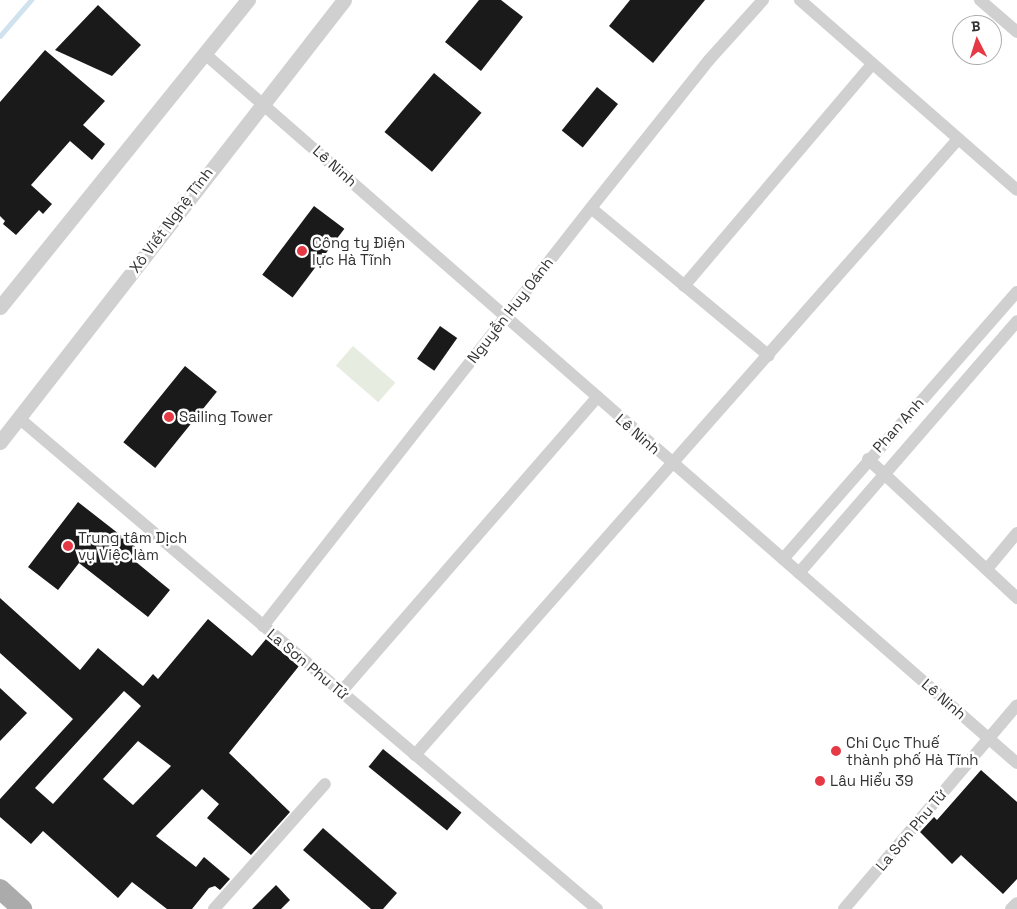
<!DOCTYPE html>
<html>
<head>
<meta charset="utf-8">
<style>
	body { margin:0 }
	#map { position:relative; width:1017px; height:909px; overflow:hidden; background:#fff; font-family:"Space Grotesk",sans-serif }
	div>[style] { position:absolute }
	.green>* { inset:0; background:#e6ecdf; transform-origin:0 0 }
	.stream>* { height:4.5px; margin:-2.25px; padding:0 2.25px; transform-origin:2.25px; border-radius:2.25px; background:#cfe2ee }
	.building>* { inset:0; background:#1a1a1a; transform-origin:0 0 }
	.minor>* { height:12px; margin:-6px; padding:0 6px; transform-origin:6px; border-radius:6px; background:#d0d0d0 }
	.tertiary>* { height:15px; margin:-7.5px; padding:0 7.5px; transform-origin:7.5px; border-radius:7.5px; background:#d0d0d0 }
	.primary>* { height:20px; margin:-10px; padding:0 10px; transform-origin:10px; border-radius:10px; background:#ababab }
	.dots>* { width:14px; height:14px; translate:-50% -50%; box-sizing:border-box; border:2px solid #fff; border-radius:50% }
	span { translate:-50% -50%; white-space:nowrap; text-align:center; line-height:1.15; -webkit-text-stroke:5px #fff; paint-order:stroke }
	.street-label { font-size:15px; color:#333 }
	.poi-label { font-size:15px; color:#333 }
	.left { translate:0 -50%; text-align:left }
	.north { position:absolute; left:952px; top:15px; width:50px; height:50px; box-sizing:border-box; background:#fff; border:1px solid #adadad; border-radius:50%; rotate:355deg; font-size:14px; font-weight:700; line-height:20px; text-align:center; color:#333 }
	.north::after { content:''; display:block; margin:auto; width:18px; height:22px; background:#e63946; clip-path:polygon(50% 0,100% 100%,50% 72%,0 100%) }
</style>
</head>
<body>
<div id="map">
	<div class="green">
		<div style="left:353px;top:346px;width:56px;height:26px;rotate:41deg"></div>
	</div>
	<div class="stream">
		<div style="left:0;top:36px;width:48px;rotate:-49.3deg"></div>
	</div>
	<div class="building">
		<div style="clip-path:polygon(479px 0,501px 0,523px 17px,481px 71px,445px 42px)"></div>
		<div style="clip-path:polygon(630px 0,705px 0,653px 63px,609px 26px)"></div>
		<div style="clip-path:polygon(98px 5px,141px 45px,112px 76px,55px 50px)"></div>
		<div style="clip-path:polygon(45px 50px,105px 101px,83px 125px,105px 144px,92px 160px,70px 141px,31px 185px,52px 204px,43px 214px,39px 210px,16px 235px,3px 224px,5px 221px,0 216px,0 102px)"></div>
		<div style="left:434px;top:73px;width:62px;height:77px;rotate:40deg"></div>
		<div style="left:597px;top:87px;width:27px;height:56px;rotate:39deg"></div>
		<div style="left:314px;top:206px;width:38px;height:86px;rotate:37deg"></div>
		<div style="left:440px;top:326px;width:21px;height:40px;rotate:35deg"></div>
		<div style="left:185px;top:366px;width:41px;height:98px;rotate:39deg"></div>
		<div style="clip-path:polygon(78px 502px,137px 548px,130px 557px,170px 590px,148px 617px,79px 563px,58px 590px,28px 567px)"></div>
		<div style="clip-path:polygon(evenodd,0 598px,80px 670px,98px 648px,143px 686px,153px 674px,158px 679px,208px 619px,252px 656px,266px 639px,299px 666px,229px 753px,290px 812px,251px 855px,207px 818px,219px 804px,202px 789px,156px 836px,196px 867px,204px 857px,230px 879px,220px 890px,215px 886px,209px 888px,192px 909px,167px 909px,132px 882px,118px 898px,43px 831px,31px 844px,0 817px,0 799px,73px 719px,0 653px,0 598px,124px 691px,141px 706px,53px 804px,35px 788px,124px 691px,0 598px,138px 741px,171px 766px,133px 805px,103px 779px,138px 741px)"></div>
		<div style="clip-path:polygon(0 688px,27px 713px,0 741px)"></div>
		<div style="left:383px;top:749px;width:101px;height:23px;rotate:39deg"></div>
		<div style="clip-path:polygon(981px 770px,1017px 802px,1017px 879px,1003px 894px,961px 855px,952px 864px,920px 832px,934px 817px,937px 820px)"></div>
		<div style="clip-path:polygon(323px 828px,397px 893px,383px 909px,371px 909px,303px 850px)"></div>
		<div style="clip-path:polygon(276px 885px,290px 900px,281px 909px,252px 909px)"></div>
	</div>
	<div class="minor">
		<div style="left:800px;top:0;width:288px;rotate:41.2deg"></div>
		<div style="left:980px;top:0;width:49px;rotate:40.9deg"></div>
		<div style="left:205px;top:54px;width:1078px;rotate:41.13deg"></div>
		<div style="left:591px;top:208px;width:231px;rotate:39.7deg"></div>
		<div style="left:684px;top:286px;width:291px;rotate:-49.7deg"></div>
		<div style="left:20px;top:419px;width:757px;rotate:40.34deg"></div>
		<div style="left:868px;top:459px;width:204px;rotate:43deg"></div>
		<div style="left:783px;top:559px;width:355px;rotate:-48.8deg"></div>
		<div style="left:987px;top:569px;width:47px;rotate:-50.2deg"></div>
		<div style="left:799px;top:573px;width:333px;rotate:-49.1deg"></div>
		<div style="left:263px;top:626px;width:536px;rotate:-51.89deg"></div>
		<div style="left:594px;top:204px;width:184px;rotate:-51.4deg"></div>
		<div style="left:709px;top:60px;width:81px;rotate:-48deg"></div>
		<div style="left:341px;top:692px;width:391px;rotate:-49deg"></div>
		<div style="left:415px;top:755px;width:821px;rotate:-48.6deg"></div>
		<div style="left:214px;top:909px;width:167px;rotate:-48.4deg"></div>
		<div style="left:844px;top:909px;width:267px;rotate:-49.7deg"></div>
		<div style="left:1011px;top:909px;width:8px;rotate:-45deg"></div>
	</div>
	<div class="tertiary">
		<div style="left:0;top:307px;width:395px;rotate:-51.1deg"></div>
		<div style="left:0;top:442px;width:560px;rotate:-52.11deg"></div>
	</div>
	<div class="primary">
		<div style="left:0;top:889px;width:30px;rotate:42deg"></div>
	</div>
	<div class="dots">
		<div style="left:302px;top:251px;background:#e63946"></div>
		<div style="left:169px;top:417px;background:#e63946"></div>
		<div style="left:68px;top:546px;background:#e63946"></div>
		<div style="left:836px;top:751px;background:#e63946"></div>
		<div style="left:820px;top:781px;background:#e63946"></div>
	</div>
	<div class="street-label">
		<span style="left:335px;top:166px;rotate:42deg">Lê Ninh</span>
		<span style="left:171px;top:220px;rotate:-53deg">Xô Viết Nghệ Tĩnh</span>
		<span style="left:510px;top:310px;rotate:-52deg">Nguyễn Huy Oánh</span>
		<span style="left:898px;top:425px;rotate:-48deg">Phan Anh</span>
		<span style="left:638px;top:434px;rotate:41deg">Lê Ninh</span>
		<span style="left:308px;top:664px;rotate:40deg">La Sơn Phu Tử</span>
		<span style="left:944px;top:699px;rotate:41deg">Lê Ninh</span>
		<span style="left:911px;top:830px;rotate:-50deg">La Sơn Phu Tử</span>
	</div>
	<div class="poi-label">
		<span class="left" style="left:312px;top:251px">Công ty Điện<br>lực Hà Tĩnh</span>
		<span class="left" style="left:179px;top:417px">Sailing Tower</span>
		<span class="left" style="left:78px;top:546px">Trung tâm Dịch<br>vụ Việc làm</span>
		<span class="left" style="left:846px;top:751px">Chi Cục Thuế<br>thành phố Hà Tĩnh</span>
		<span class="left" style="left:830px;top:781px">Lâu Hiểu 39</span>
	</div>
	<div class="north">B</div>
</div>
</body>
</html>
